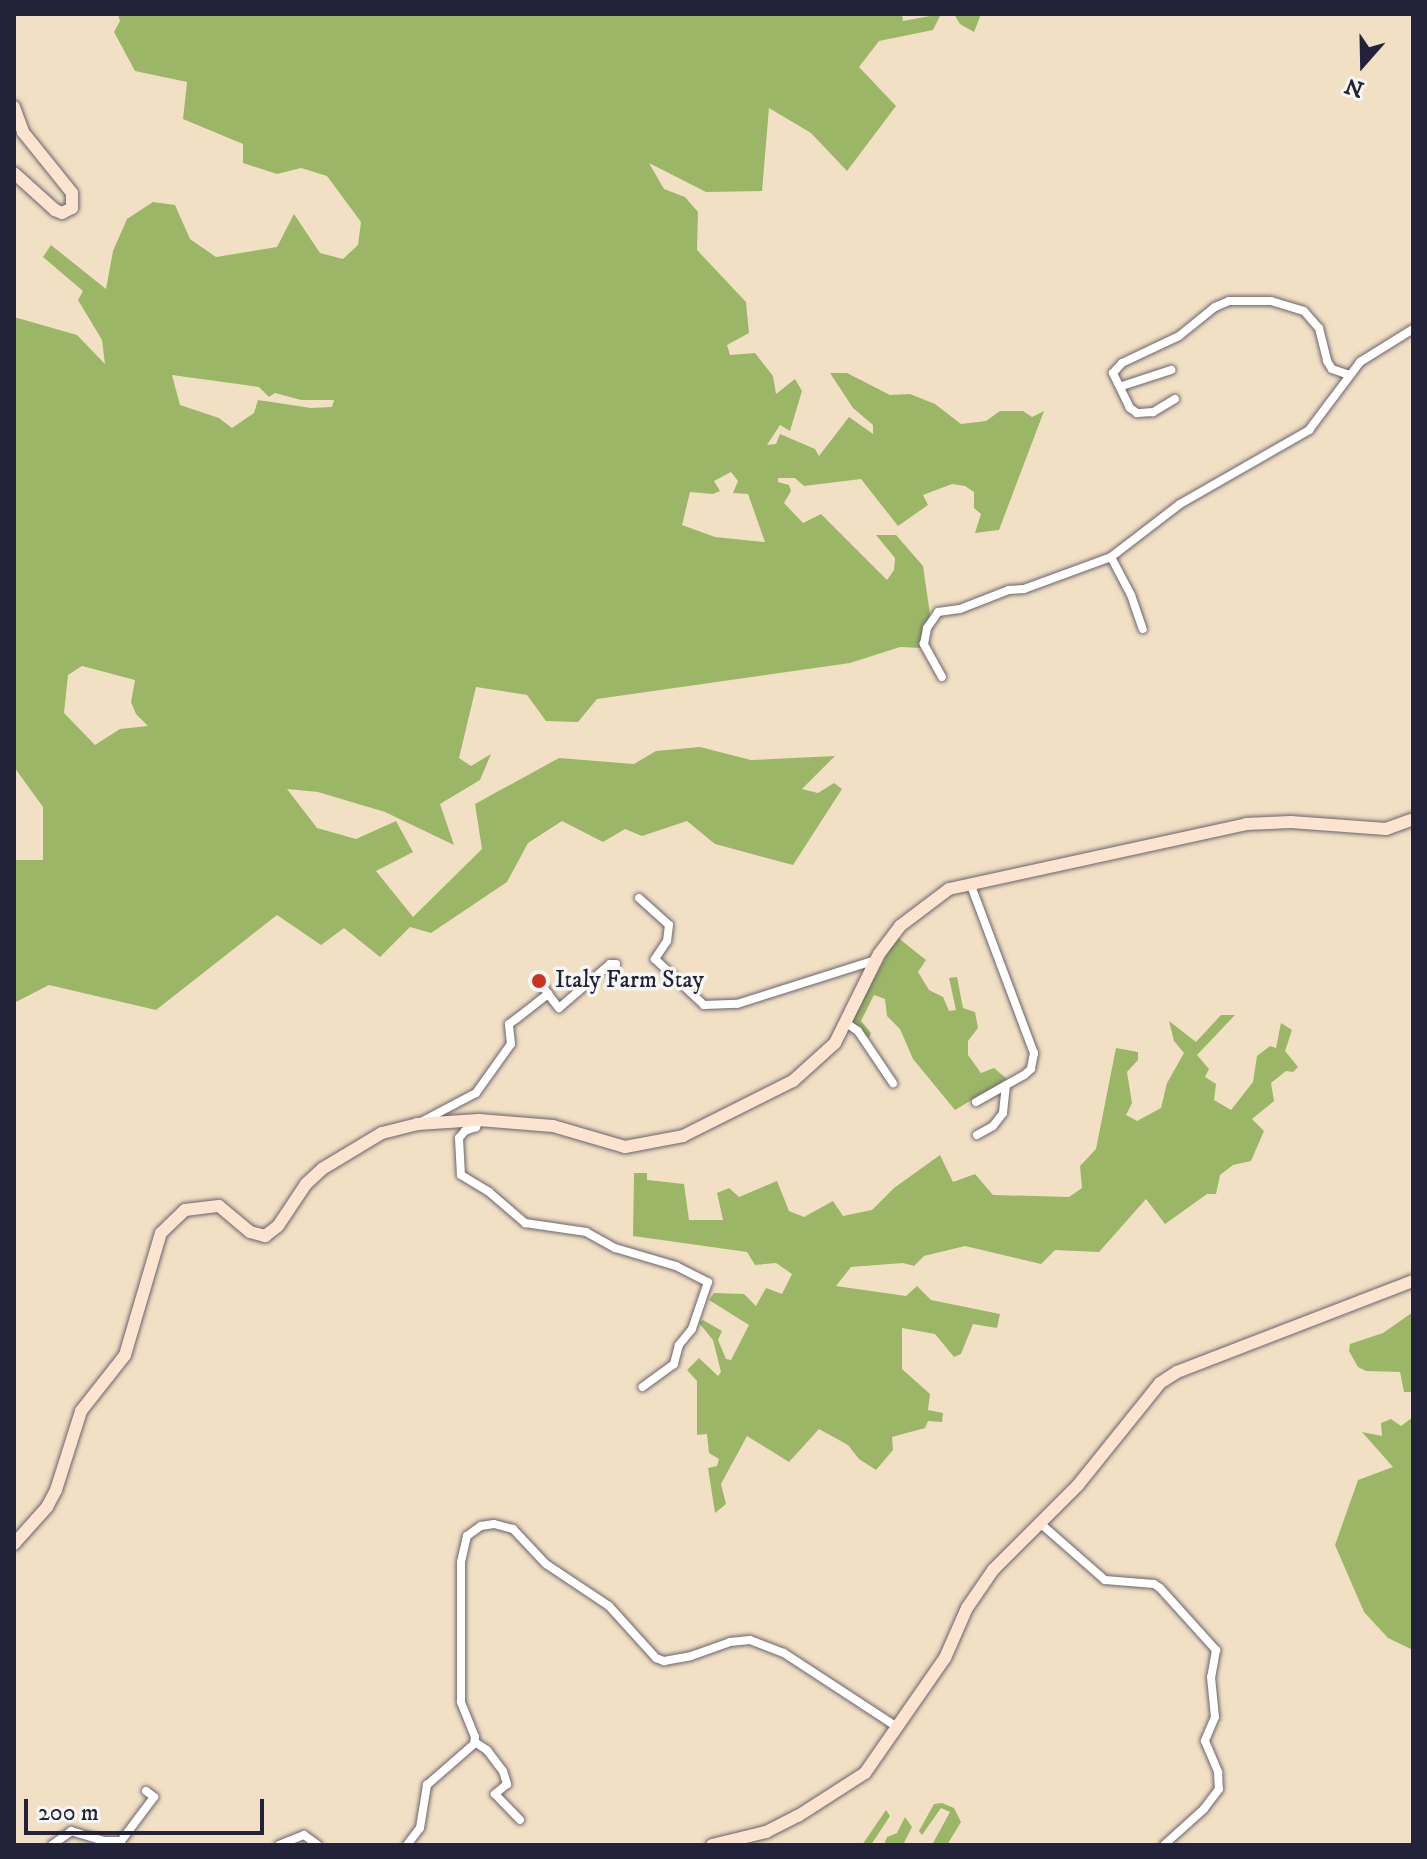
<!DOCTYPE html>
<html>
<head>
<meta charset="utf-8">
<style>
	body { margin:0 }
	#map { position:relative; width:1427px; height:1859px; overflow:hidden; background:#f2e0c5; font-family:"IM FELL DW Pica",serif }
	div>[style] { position:absolute }
	.forest>* { inset:0; background:#9cb668 }
	.roads { filter:drop-shadow(0 0 2px #6b646b) drop-shadow(0 0 2px #6b646b) }
	.street>* { height:8px; margin:-4px; padding:0 4px; transform-origin:4px; border-radius:4px; background:#fff }
	.secondary>* { height:12px; margin:-6px; padding:0 6px; transform-origin:6px; border-radius:6px; background:#fde4d1 }
	.dots>* { width:22px; height:22px; translate:-50% -50%; box-sizing:border-box; border:4px solid #f6f6f2; border-radius:50% }
	span { translate:-50% -50%; white-space:nowrap; text-align:center; line-height:1.15; -webkit-text-stroke:7px #f6f6f2; paint-order:stroke }
	.poi-label { font-size:24px; color:#22223b }
	.left { translate:0 -50%; text-align:left }
	.frame { position:absolute; inset:0; border:16px solid #22223b; pointer-events:none }
	.north { position:absolute; left:1323px; top:24px; width:80px; height:80px; -webkit-text-stroke:6px #f6f6f2; paint-order:stroke; rotate:200deg; font-size:22px; font-weight:700; line-height:32px; text-align:center; color:#22223b }
	.north::after { content:''; display:block; margin:auto; width:28px; height:36px; background:#22223b; clip-path:polygon(50% 0,100% 100%,50% 72%,0 100%) }
	.scale { position:absolute; left:24px; top:1799px; width:240px; height:36px; box-sizing:border-box; border:4px solid #22223b; border-top:0; padding-left:10px; font-size:24px; line-height:28px; white-space:nowrap; color:#22223b; -webkit-text-stroke:6px #f6f6f2; paint-order:stroke }
</style>
</head>
<body>
<div id="map">
	<div class="forest">
		<div style="clip-path:polygon(evenodd,118px 14px,902px 14px,903px 21px,941px 14px,933px 30px,879px 41px,859px 67px,896px 106px,847px 171px,811px 133px,769px 108px,762px 191px,706px 192px,649px 163px,664px 189px,685px 197px,698px 212px,697px 250px,746px 302px,749px 333px,727px 345px,730px 355px,755px 353px,773px 376px,776px 394px,795px 379px,802px 391px,790px 431px,780px 425px,767px 445px,776px 444px,780px 434px,815px 449px,819px 456px,849px 417px,873px 434px,873px 425px,853px 408px,830px 373px,847px 373px,890px 395px,910px 394px,935px 404px,961px 424px,986px 421px,1000px 411px,1023px 411px,1032px 417px,1044px 411px,999px 530px,975px 533px,981px 514px,974px 508px,974px 492px,965px 486px,952px 484px,923px 495px,928px 505px,898px 526px,861px 479px,804px 486px,795px 478px,778px 478px,778px 482px,789px 485px,791px 491px,784px 503px,803px 523px,821px 514px,887px 580px,894px 570px,895px 558px,876px 535px,896px 535px,923px 566px,930px 614px,921px 648px,900px 647px,850px 663px,597px 699px,578px 722px,546px 721px,527px 695px,476px 687px,459px 758px,471px 766px,491px 754px,480px 780px,440px 804px,454px 845px,385px 812px,318px 792px,287px 789px,317px 828px,356px 839px,396px 821px,413px 852px,376px 871px,413px 917px,482px 849px,475px 804px,559px 758px,634px 764px,656px 751px,700px 747px,751px 760px,835px 756px,802px 789px,818px 793px,834px 783px,842px 789px,793px 865px,715px 844px,687px 821px,642px 836px,625px 829px,603px 842px,562px 821px,528px 843px,507px 882px,431px 933px,410px 927px,380px 957px,344px 928px,321px 945px,277px 915px,156px 1010px,49px 985px,14px 1003px,14px 860px,43px 860px,43px 807px,14px 767px,14px 317px,77px 335px,105px 364px,102px 340px,78px 300px,83px 291px,43px 257px,51px 245px,106px 289px,113px 251px,127px 219px,153px 202px,175px 205px,190px 239px,216px 257px,277px 247px,294px 214px,320px 253px,343px 259px,358px 245px,361px 222px,327px 176px,301px 168px,277px 174px,243px 163px,243px 144px,183px 119px,187px 82px,135px 71px,114px 32px,120px 21px,118px 14px,172px 375px,259px 387px,269px 397px,275px 393px,301px 400px,334px 400px,332px 407px,311px 408px,258px 400px,254px 413px,232px 428px,219px 418px,180px 405px,172px 375px,118px 14px,731px 472px,738px 481px,733px 493px,748px 494px,765px 542px,715px 537px,682px 525px,690px 492px,713px 494px,720px 491px,714px 481px,731px 472px,118px 14px,82px 666px,135px 680px,131px 702px,136px 714px,148px 726px,120px 729px,95px 745px,64px 713px,68px 675px,82px 666px)"></div>
		<div style="clip-path:polygon(954px 14px,981px 14px,974px 32px,960px 24px)"></div>
		<div style="clip-path:polygon(897px 937px,926px 960px,918px 972px,929px 990px,943px 997px,949px 1011px,956px 1010px,949px 978px,957px 977px,963px 1008px,975px 1012px,978px 1028px,968px 1041px,968px 1055px,981px 1073px,994px 1068px,1007px 1079px,955px 1110px,913px 1059px,900px 1029px,887px 1016px,885px 999px,874px 995px,861px 1021px,871px 1033px,869px 1038px,850px 1021px)"></div>
		<div style="clip-path:polygon(1221px 1015px,1235px 1015px,1197px 1055px,1209px 1069px,1205px 1077px,1216px 1084px,1214px 1100px,1231px 1110px,1253px 1082px,1257px 1056px,1270px 1046px,1276px 1048px,1281px 1023px,1292px 1030px,1285px 1051px,1298px 1067px,1293px 1072px,1286px 1071px,1271px 1083px,1274px 1101px,1252px 1119px,1264px 1131px,1251px 1161px,1233px 1165px,1220px 1175px,1216px 1194px,1207px 1194px,1165px 1224px,1146px 1199px,1099px 1252px,1055px 1250px,1041px 1264px,965px 1246px,924px 1256px,914px 1266px,903px 1263px,851px 1267px,836px 1286px,906px 1296px,917px 1286px,931px 1300px,1000px 1314px,997px 1328px,973px 1324px,961px 1354px,954px 1357px,935px 1334px,902px 1328px,902px 1369px,930px 1394px,928px 1410px,943px 1413px,942px 1422px,928px 1421px,925px 1428px,892px 1437px,893px 1450px,876px 1470px,859px 1459px,848px 1445px,819px 1429px,789px 1462px,747px 1436px,721px 1484px,726px 1504px,715px 1513px,708px 1468px,717px 1466px,719px 1459px,709px 1453px,707px 1434px,697px 1435px,697px 1381px,687px 1370px,699px 1358px,718px 1376px,721px 1372px,713px 1340px,699px 1323px,703px 1320px,722px 1331px,718px 1340px,726px 1359px,731px 1360px,749px 1325px,709px 1300px,714px 1293px,744px 1294px,756px 1306px,766px 1288px,782px 1294px,792px 1274px,776px 1263px,755px 1265px,747px 1252px,633px 1236px,634px 1173px,647px 1173px,647px 1180px,684px 1184px,689px 1220px,723px 1220px,717px 1193px,729px 1188px,739px 1197px,777px 1181px,789px 1211px,804px 1217px,833px 1201px,843px 1216px,872px 1210px,894px 1188px,940px 1155px,953px 1182px,975px 1174px,993px 1195px,1069px 1197px,1082px 1188px,1080px 1166px,1096px 1149px,1116px 1048px,1138px 1052px,1138px 1060px,1127px 1072px,1132px 1103px,1126px 1115px,1137px 1121px,1161px 1108px,1167px 1083px,1184px 1053px,1174px 1041px,1169px 1021px,1196px 1042px)"></div>
		<div style="clip-path:polygon(1413px 1312px,1413px 1392px,1404px 1392px,1400px 1372px,1366px 1371px,1358px 1367px,1349px 1351px,1350px 1344px,1383px 1333px)"></div>
		<div style="clip-path:polygon(1413px 1417px,1413px 1650px,1388px 1638px,1364px 1612px,1335px 1545px,1358px 1480px,1393px 1467px,1362px 1432px,1382px 1436px,1381px 1423px,1391px 1419px,1401px 1426px)"></div>
		<div style="clip-path:polygon(942px 1803px,954px 1808px,961px 1822px,947px 1845px,932px 1845px,950px 1812px,941px 1808px,922px 1835px,919px 1831px,934px 1804px)"></div>
		<div style="clip-path:polygon(886px 1810px,890px 1816px,871px 1845px,862px 1845px)"></div>
		<div style="clip-path:polygon(905px 1817px,912px 1827px,903px 1845px,884px 1845px,887px 1837px,897px 1833px)"></div>
	</div>
	<div class="roads">
		<div class="street">
			<div style="left:1122px;top:386px;width:52px;rotate:-18.1deg"></div>
			<div style="left:1175px;top:399px;width:26px;rotate:149deg"></div>
			<div style="left:1153px;top:412px;width:16px;rotate:176deg"></div>
			<div style="left:1137px;top:413px;width:9px;rotate:-144deg"></div>
			<div style="left:1130px;top:408px;width:39px;rotate:-116deg"></div>
			<div style="left:1113px;top:373px;width:13px;rotate:-48deg"></div>
			<div style="left:1122px;top:363px;width:63px;rotate:-25.3deg"></div>
			<div style="left:1179px;top:336px;width:46px;rotate:-38.9deg"></div>
			<div style="left:1215px;top:307px;width:15px;rotate:-23deg"></div>
			<div style="left:1229px;top:301px;width:42px"></div>
			<div style="left:1271px;top:301px;width:34px;rotate:17deg"></div>
			<div style="left:1304px;top:311px;width:23px;rotate:49deg"></div>
			<div style="left:1319px;top:328px;width:34px;rotate:76deg"></div>
			<div style="left:1327px;top:361px;width:9px;rotate:58deg"></div>
			<div style="left:1332px;top:369px;width:18px;rotate:19deg"></div>
			<div style="left:1111px;top:557px;width:43px;rotate:62.2deg"></div>
			<div style="left:1131px;top:595px;width:36px;rotate:71deg"></div>
			<div style="left:942px;top:677px;width:38px;rotate:-119deg"></div>
			<div style="left:924px;top:644px;width:16px;rotate:-79deg"></div>
			<div style="left:927px;top:628px;width:19px;rotate:-55deg"></div>
			<div style="left:938px;top:612px;width:22px;rotate:-8deg"></div>
			<div style="left:960px;top:609px;width:53px;rotate:-21.2deg"></div>
			<div style="left:1009px;top:590px;width:15px;rotate:-4deg"></div>
			<div style="left:1024px;top:589px;width:93px;rotate:-20.2deg"></div>
			<div style="left:1111px;top:557px;width:87px;rotate:-37.5deg"></div>
			<div style="left:1180px;top:504px;width:149px;rotate:-29.8deg"></div>
			<div style="left:1309px;top:430px;width:85px;rotate:-53.1deg"></div>
			<div style="left:1360px;top:362px;width:62px;rotate:-31.9deg"></div>
			<div style="left:970px;top:883px;width:182px;rotate:69.4deg"></div>
			<div style="left:1034px;top:1053px;width:16px;rotate:101deg"></div>
			<div style="left:1031px;top:1069px;width:9px;rotate:139deg"></div>
			<div style="left:1024px;top:1075px;width:55px;rotate:150.6deg"></div>
			<div style="left:639px;top:898px;width:40px;rotate:42deg"></div>
			<div style="left:669px;top:925px;width:16px;rotate:97deg"></div>
			<div style="left:667px;top:941px;width:22px;rotate:124deg"></div>
			<div style="left:655px;top:959px;width:67px;rotate:43.2deg"></div>
			<div style="left:704px;top:1005px;width:33px;rotate:-2deg"></div>
			<div style="left:737px;top:1004px;width:146px;rotate:-17.6deg"></div>
			<div style="left:539px;top:981px;width:16px;rotate:55deg"></div>
			<div style="left:845px;top:1022px;width:16px;rotate:35deg"></div>
			<div style="left:858px;top:1031px;width:63px;rotate:56.1deg"></div>
			<div style="left:479px;top:1120px;width:8px;rotate:113deg"></div>
			<div style="left:476px;top:1127px;width:12px;rotate:160deg"></div>
			<div style="left:465px;top:1131px;width:9px;rotate:131deg"></div>
			<div style="left:459px;top:1138px;width:37px;rotate:87deg"></div>
			<div style="left:461px;top:1175px;width:33px;rotate:31deg"></div>
			<div style="left:489px;top:1192px;width:48px;rotate:40.7deg"></div>
			<div style="left:525px;top:1223px;width:62px;rotate:8.4deg"></div>
			<div style="left:586px;top:1232px;width:33px;rotate:29deg"></div>
			<div style="left:615px;top:1248px;width:64px;rotate:16.4deg"></div>
			<div style="left:676px;top:1266px;width:36px;rotate:27deg"></div>
			<div style="left:708px;top:1282px;width:50px;rotate:108.8deg"></div>
			<div style="left:692px;top:1329px;width:21px;rotate:129deg"></div>
			<div style="left:679px;top:1345px;width:20px;rotate:105deg"></div>
			<div style="left:674px;top:1364px;width:39px;rotate:144deg"></div>
			<div style="left:421px;top:1122px;width:62px;rotate:-27.8deg"></div>
			<div style="left:476px;top:1093px;width:60px;rotate:-54.5deg"></div>
			<div style="left:511px;top:1044px;width:20px;rotate:-96deg"></div>
			<div style="left:509px;top:1024px;width:9px;rotate:-36deg"></div>
			<div style="left:516px;top:1019px;width:41px;rotate:-38deg"></div>
			<div style="left:548px;top:994px;width:18px;rotate:52deg"></div>
			<div style="left:559px;top:1008px;width:67px;rotate:-40.8deg"></div>
			<div style="left:610px;top:964px;width:6px"></div>
			<div style="left:977px;top:1135px;width:18px;rotate:-29deg"></div>
			<div style="left:993px;top:1126px;width:16px;rotate:-52deg"></div>
			<div style="left:1003px;top:1113px;width:28px;rotate:-84deg"></div>
			<div style="left:1041px;top:1524px;width:85px;rotate:41.2deg"></div>
			<div style="left:1105px;top:1580px;width:49px;rotate:4.7deg"></div>
			<div style="left:1154px;top:1584px;width:7px;rotate:34deg"></div>
			<div style="left:1160px;top:1588px;width:84px;rotate:47.9deg"></div>
			<div style="left:1216px;top:1650px;width:27px;rotate:100deg"></div>
			<div style="left:1211px;top:1677px;width:40px;rotate:84.3deg"></div>
			<div style="left:1215px;top:1717px;width:26px;rotate:113deg"></div>
			<div style="left:1205px;top:1741px;width:34px;rotate:67deg"></div>
			<div style="left:1218px;top:1772px;width:17px;rotate:87deg"></div>
			<div style="left:1219px;top:1789px;width:25px;rotate:127deg"></div>
			<div style="left:1204px;top:1809px;width:54px;rotate:138deg"></div>
			<div style="left:475px;top:1742px;width:14px;rotate:34deg"></div>
			<div style="left:487px;top:1750px;width:26px;rotate:53deg"></div>
			<div style="left:503px;top:1771px;width:14px;rotate:73deg"></div>
			<div style="left:507px;top:1784px;width:16px;rotate:140deg"></div>
			<div style="left:495px;top:1794px;width:36px;rotate:46deg"></div>
			<div style="left:52px;top:1845px;width:24px;rotate:-36deg"></div>
			<div style="left:71px;top:1831px;width:34px;rotate:17deg"></div>
			<div style="left:103px;top:1841px;width:18px"></div>
			<div style="left:121px;top:1841px;width:55px;rotate:-53.1deg"></div>
			<div style="left:154px;top:1797px;width:10px;rotate:-143deg"></div>
			<div style="left:279px;top:1845px;width:27px;rotate:-22deg"></div>
			<div style="left:304px;top:1835px;width:17px;rotate:36deg"></div>
			<div style="left:407px;top:1845px;width:21px;rotate:-53deg"></div>
			<div style="left:420px;top:1828px;width:44px;rotate:-80.8deg"></div>
			<div style="left:427px;top:1785px;width:62px;rotate:-41.1deg"></div>
			<div style="left:474px;top:1744px;width:7px;rotate:-82deg"></div>
			<div style="left:475px;top:1737px;width:38px;rotate:-112deg"></div>
			<div style="left:461px;top:1702px;width:140px;rotate:-90deg"></div>
			<div style="left:461px;top:1562px;width:27px;rotate:-77deg"></div>
			<div style="left:467px;top:1536px;width:17px;rotate:-36deg"></div>
			<div style="left:481px;top:1526px;width:13px;rotate:-9deg"></div>
			<div style="left:494px;top:1524px;width:20px;rotate:15deg"></div>
			<div style="left:513px;top:1529px;width:48px;rotate:46.7deg"></div>
			<div style="left:546px;top:1564px;width:76px;rotate:33.7deg"></div>
			<div style="left:609px;top:1606px;width:70px;rotate:47.9deg"></div>
			<div style="left:656px;top:1658px;width:9px;rotate:21deg"></div>
			<div style="left:664px;top:1661px;width:27px;rotate:-10deg"></div>
			<div style="left:691px;top:1656px;width:41px;rotate:-19.7deg"></div>
			<div style="left:730px;top:1642px;width:20px;rotate:-6deg"></div>
			<div style="left:750px;top:1640px;width:36px;rotate:21deg"></div>
			<div style="left:784px;top:1653px;width:135px;rotate:33.2deg"></div>
		</div>
		<div class="secondary">
			<div style="left:14px;top:107px;width:27px;rotate:70deg"></div>
			<div style="left:23px;top:132px;width:78px;rotate:51.2deg"></div>
			<div style="left:72px;top:193px;width:15px;rotate:90deg"></div>
			<div style="left:72px;top:208px;width:11px;rotate:153deg"></div>
			<div style="left:62px;top:213px;width:8px;rotate:-157deg"></div>
			<div style="left:55px;top:210px;width:55px;rotate:-137.9deg"></div>
			<div style="left:14px;top:1544px;width:50px;rotate:-48.3deg"></div>
			<div style="left:47px;top:1507px;width:19px;rotate:-62deg"></div>
			<div style="left:56px;top:1490px;width:83px;rotate:-72.4deg"></div>
			<div style="left:81px;top:1411px;width:71px;rotate:-51.8deg"></div>
			<div style="left:125px;top:1355px;width:127px;rotate:-73.6deg"></div>
			<div style="left:161px;top:1233px;width:33px;rotate:-44deg"></div>
			<div style="left:185px;top:1210px;width:34px;rotate:-7deg"></div>
			<div style="left:219px;top:1206px;width:40px;rotate:40deg"></div>
			<div style="left:250px;top:1232px;width:16px;rotate:15deg"></div>
			<div style="left:265px;top:1236px;width:16px;rotate:-38deg"></div>
			<div style="left:278px;top:1226px;width:50px;rotate:-56.3deg"></div>
			<div style="left:306px;top:1184px;width:22px;rotate:-43deg"></div>
			<div style="left:322px;top:1169px;width:70px;rotate:-31deg"></div>
			<div style="left:382px;top:1133px;width:36px;rotate:-14deg"></div>
			<div style="left:417px;top:1124px;width:62px;rotate:-3.7deg"></div>
			<div style="left:479px;top:1120px;width:74px;rotate:4.6deg"></div>
			<div style="left:553px;top:1126px;width:75px;rotate:16.3deg"></div>
			<div style="left:625px;top:1147px;width:59px;rotate:-10.7deg"></div>
			<div style="left:683px;top:1136px;width:123px;rotate:-26.6deg"></div>
			<div style="left:793px;top:1081px;width:57px;rotate:-42.1deg"></div>
			<div style="left:835px;top:1043px;width:99px;rotate:-63.7deg"></div>
			<div style="left:879px;top:954px;width:35px;rotate:-53deg"></div>
			<div style="left:900px;top:926px;width:61px;rotate:-37.1deg"></div>
			<div style="left:949px;top:889px;width:304px;rotate:-12.3deg"></div>
			<div style="left:1246px;top:824px;width:45px;rotate:-2.5deg"></div>
			<div style="left:1291px;top:822px;width:95px;rotate:4.2deg"></div>
			<div style="left:1386px;top:829px;width:29px;rotate:-20deg"></div>
			<div style="left:712px;top:1845px;width:56px;rotate:-13.5deg"></div>
			<div style="left:766px;top:1832px;width:36px;rotate:-27deg"></div>
			<div style="left:798px;top:1816px;width:80px;rotate:-32.7deg"></div>
			<div style="left:865px;top:1773px;width:140px;rotate:-55.2deg"></div>
			<div style="left:945px;top:1658px;width:55px;rotate:-66.3deg"></div>
			<div style="left:967px;top:1608px;width:46px;rotate:-55.6deg"></div>
			<div style="left:993px;top:1570px;width:120px;rotate:-45deg"></div>
			<div style="left:1078px;top:1485px;width:131px;rotate:-51.2deg"></div>
			<div style="left:1160px;top:1383px;width:20px;rotate:-33deg"></div>
			<div style="left:1177px;top:1372px;width:253px;rotate:-21.1deg"></div>
		</div>
	</div>
	<div class="dots">
		<div style="left:539px;top:981px;background:#c8321e"></div>
	</div>
	<div class="poi-label">
		<span class="left" style="left:555px;top:981px">Italy Farm Stay</span>
	</div>
	<div class="frame"></div>
	<div class="north">N</div>
	<div class="scale">200 m</div>
</div>
</body>
</html>
